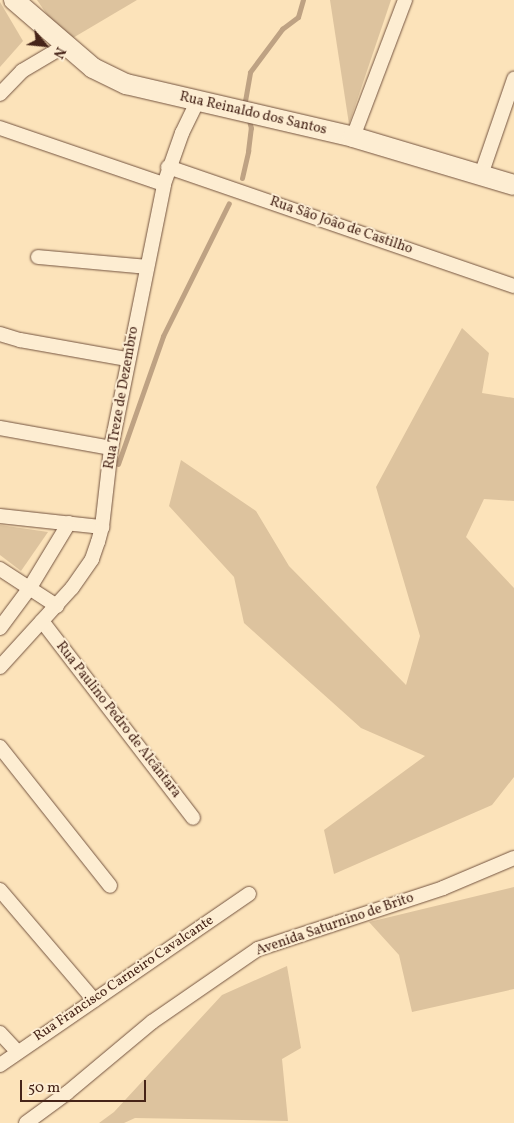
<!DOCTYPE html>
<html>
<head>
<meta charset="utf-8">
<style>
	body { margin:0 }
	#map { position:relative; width:514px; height:1123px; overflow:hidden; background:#fce3ba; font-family:Vollkorn,serif }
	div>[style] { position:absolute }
	.green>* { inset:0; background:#ddc39e }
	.stream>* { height:5px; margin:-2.5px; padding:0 2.5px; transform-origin:2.5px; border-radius:2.5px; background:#bea283 }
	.roads { filter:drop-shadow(0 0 1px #745440) drop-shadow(0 0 1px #745440) }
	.street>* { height:14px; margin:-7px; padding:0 7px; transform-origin:7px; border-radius:7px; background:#fdedd2 }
	.secondary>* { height:20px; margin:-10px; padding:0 10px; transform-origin:10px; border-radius:10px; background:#fdedd2 }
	span { translate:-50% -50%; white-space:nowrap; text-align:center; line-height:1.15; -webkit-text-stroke:4px #fdedd2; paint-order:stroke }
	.street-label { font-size:14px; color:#462418 }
	.north { position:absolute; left:20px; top:20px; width:50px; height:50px; -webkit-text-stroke:4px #fdedd2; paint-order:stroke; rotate:118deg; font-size:14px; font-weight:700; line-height:20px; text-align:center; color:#462418 }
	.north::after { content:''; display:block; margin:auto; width:18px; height:22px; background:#462418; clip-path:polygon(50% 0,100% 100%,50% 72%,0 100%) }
	.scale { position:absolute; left:20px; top:1080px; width:126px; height:22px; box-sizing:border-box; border:2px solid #462418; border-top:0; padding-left:6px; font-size:15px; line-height:18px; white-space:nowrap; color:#462418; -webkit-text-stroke:4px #fdedd2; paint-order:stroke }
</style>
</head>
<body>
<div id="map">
	<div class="green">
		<div style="clip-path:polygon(37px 0,137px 0,66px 42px)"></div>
		<div style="clip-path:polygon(330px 0,391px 0,349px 124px)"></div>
		<div style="clip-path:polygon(0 2px,23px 41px,0 67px)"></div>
		<div style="clip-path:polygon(462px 328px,489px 353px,482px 393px,514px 398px,514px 501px,484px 499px,466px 537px,514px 588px,514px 777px,492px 805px,334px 874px,324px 830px,425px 756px,361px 728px,244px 623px,234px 577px,169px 506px,181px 460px,256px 511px,289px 566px,406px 685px,420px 636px,376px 487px)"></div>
		<div style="clip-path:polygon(0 525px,48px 532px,21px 571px,0 555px)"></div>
		<div style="clip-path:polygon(514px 887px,514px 989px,412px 1012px,399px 955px,369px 922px)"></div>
		<div style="clip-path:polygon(287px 966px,301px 1048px,282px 1059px,288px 1121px,135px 1118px,124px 1123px,99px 1123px,114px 1112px,222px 995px)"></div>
	</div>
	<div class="stream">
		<div style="left:246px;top:106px;width:5px;rotate:-101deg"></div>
		<div style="left:245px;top:101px;width:29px;rotate:-80deg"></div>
		<div style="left:250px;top:72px;width:54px;rotate:-53.3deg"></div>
		<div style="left:282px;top:29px;width:20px;rotate:-37deg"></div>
		<div style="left:298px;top:17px;width:18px;rotate:-74deg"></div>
		<div style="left:242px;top:178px;width:28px;rotate:-77deg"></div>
		<div style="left:248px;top:151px;width:23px;rotate:-83deg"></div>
		<div style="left:251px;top:128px;width:11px;rotate:-105deg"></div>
		<div style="left:118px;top:464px;width:136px;rotate:-70.6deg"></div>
		<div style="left:163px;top:336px;width:148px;rotate:-63.6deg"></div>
	</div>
	<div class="roads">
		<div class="street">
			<div style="left:0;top:94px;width:32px;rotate:-46deg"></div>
			<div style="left:22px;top:71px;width:51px;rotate:-30.6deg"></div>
			<div style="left:0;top:128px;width:173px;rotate:18.9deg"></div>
			<div style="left:353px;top:137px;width:147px;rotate:-69.2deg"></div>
			<div style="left:168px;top:167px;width:366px;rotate:19deg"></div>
			<div style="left:481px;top:175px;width:102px;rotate:-71deg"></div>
			<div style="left:38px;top:257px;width:109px;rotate:5.2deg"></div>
			<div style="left:0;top:334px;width:21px;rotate:17deg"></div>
			<div style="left:20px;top:340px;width:109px;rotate:10.1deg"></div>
			<div style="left:0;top:428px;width:113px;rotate:10.2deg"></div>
			<div style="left:0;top:516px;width:103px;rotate:6.2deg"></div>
			<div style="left:0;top:569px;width:68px;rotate:33deg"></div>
			<div style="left:42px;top:621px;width:248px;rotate:52.5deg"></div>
			<div style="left:0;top:628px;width:49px;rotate:-53.4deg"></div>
			<div style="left:29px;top:589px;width:77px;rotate:-58.8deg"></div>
			<div style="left:0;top:667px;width:107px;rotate:-47.7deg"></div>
			<div style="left:72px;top:588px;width:35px;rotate:-55deg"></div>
			<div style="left:92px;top:559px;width:18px;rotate:-71deg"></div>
			<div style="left:98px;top:542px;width:16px;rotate:-75deg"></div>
			<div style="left:102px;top:527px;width:80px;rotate:-83.5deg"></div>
			<div style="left:111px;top:448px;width:269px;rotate:-78.6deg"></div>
			<div style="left:164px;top:184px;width:54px;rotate:-70.6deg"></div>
			<div style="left:182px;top:133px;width:34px;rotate:-64deg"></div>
			<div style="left:0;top:747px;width:177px;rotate:51.6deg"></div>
			<div style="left:0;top:890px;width:145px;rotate:49.5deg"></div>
			<div style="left:0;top:1033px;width:26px;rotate:47deg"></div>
			<div style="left:0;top:1065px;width:302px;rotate:-34.5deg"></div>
			<div style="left:26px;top:1123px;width:51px;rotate:-36.2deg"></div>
			<div style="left:67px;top:1093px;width:111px;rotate:-39.9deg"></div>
			<div style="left:152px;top:1022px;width:129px;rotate:-34.6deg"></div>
			<div style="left:258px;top:949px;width:195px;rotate:-18.2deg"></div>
			<div style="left:443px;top:888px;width:77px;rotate:-22.9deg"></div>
		</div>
		<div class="secondary">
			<div style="left:14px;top:0;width:104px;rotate:40.7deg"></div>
			<div style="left:93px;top:68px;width:37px;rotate:26deg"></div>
			<div style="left:126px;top:84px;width:233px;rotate:13.1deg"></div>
			<div style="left:353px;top:137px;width:168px;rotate:16.6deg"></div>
		</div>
	</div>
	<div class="street-label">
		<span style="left:253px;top:114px;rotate:13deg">Rua Reinaldo dos Santos</span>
		<span style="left:341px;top:226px;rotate:19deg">Rua São João de Castilho</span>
		<span style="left:122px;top:398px;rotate:-80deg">Rua Treze de Dezembro</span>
		<span style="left:118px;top:720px;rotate:52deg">Rua Paulino Pedro de Alcântara</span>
		<span style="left:335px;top:925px;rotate:-19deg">Avenida Saturnino de Brito</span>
		<span style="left:124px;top:979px;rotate:-34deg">Rua Francisco Carneiro Cavalcante</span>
	</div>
	<div class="north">N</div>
	<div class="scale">50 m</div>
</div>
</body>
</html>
